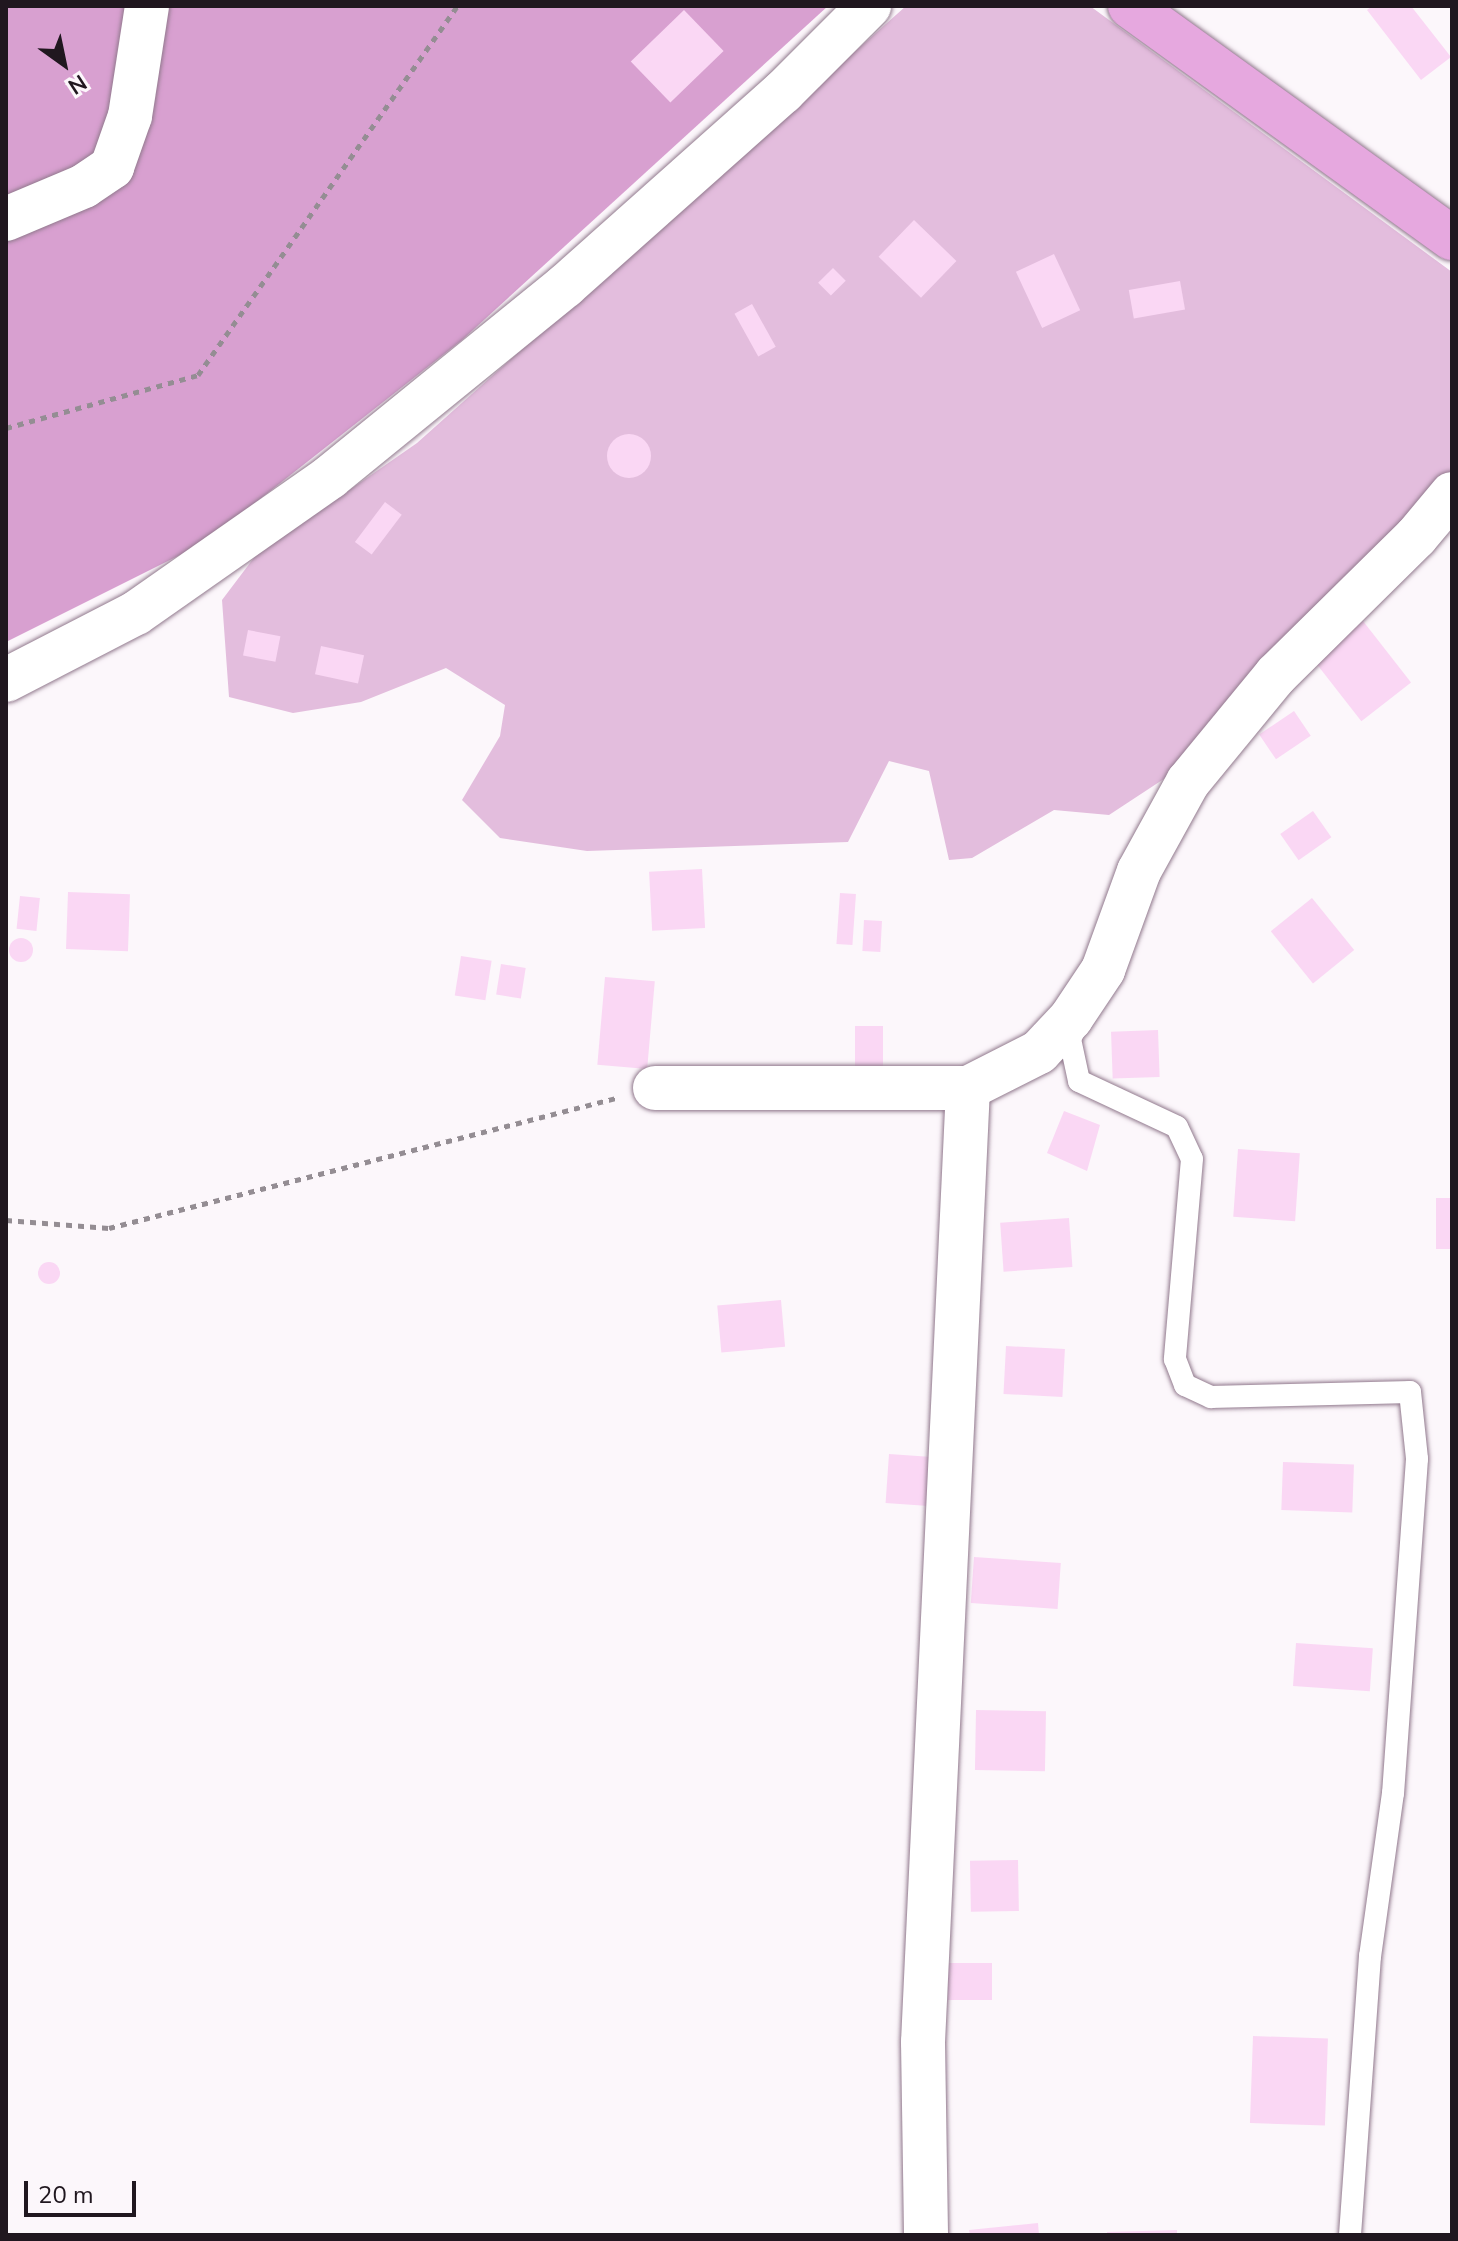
<!DOCTYPE html>
<html>
<head>
<meta charset="utf-8">
<style>
	body { margin:0 }
	#map { position:relative; width:1458px; height:2241px; overflow:hidden; background:#fcf7fb; font-family:"Nunito Sans",sans-serif }
	div>[style] { position:absolute }
	.green>* { inset:0; background:#e3bddd }
	.forest>* { inset:0; background:#d8a0d0 }
	.building>* { inset:0; background:#fad7f4; transform-origin:0 0 }
	.round { border-radius:50% }
	.path>* { height:5px; margin-top:-2.5px; transform-origin:0; background:repeating-linear-gradient(90deg,#948d93 0 6px,transparent 0 12px) }
	.roads { filter:drop-shadow(0 0 2px #91798d) drop-shadow(0 0 2px #91798d) }
	.lane>* { height:22px; margin:-11px; padding:0 11px; transform-origin:11px; border-radius:11px; background:#fff }
	.street>* { height:44px; margin:-22px; padding:0 22px; transform-origin:22px; border-radius:22px; background:#fff }
	.primary>* { height:44px; margin:-22px; padding:0 22px; transform-origin:22px; border-radius:22px; background:#e6a8df }
	span { translate:-50% -50%; white-space:nowrap; text-align:center; line-height:1.15; -webkit-text-stroke:6px #fcf7fb; paint-order:stroke }
	.frame { position:absolute; inset:0; border:8px solid #20171f; pointer-events:none }
	.north { position:absolute; left:24px; top:24px; width:80px; height:80px; -webkit-text-stroke:6px #fcf7fb; paint-order:stroke; rotate:147deg; font-size:22px; font-weight:700; line-height:32px; text-align:center; color:#20171f }
	.north::after { content:''; display:block; margin:auto; width:28px; height:36px; background:#20171f; clip-path:polygon(50% 0,100% 100%,50% 72%,0 100%) }
	.scale { position:absolute; left:24px; top:2181px; width:112px; height:36px; box-sizing:border-box; border:4px solid #20171f; border-top:0; padding-left:10px; font-size:24px; line-height:28px; white-space:nowrap; color:#20171f; -webkit-text-stroke:6px #fcf7fb; paint-order:stroke }
</style>
</head>
<body>
<div id="map">
	<div class="green">
		<div style="clip-path:polygon(906px 6px,1090px 6px,1452px 272px,1452px 482px,1179px 769px,1109px 815px,1054px 810px,972px 858px,949px 860px,929px 771px,889px 761px,848px 842px,587px 851px,500px 838px,462px 800px,500px 736px,505px 705px,446px 668px,361px 702px,293px 713px,229px 697px,222px 600px,256px 555px,417px 443px)"></div>
	</div>
	<div class="forest">
		<div style="clip-path:polygon(6px 6px,828px 6px,462px 340px,204px 543px,6px 642px)"></div>
	</div>
	<div class="building">
		<div style="clip-path:polygon(1372px 6px,1411px 6px,1451px 57px,1421px 80px,1367px 10px)"></div>
		<div style="left:684px;top:10px;width:57px;height:74px;rotate:46deg"></div>
		<div style="left:914px;top:220px;width:59px;height:51px;rotate:44deg"></div>
		<div style="left:1054px;top:254px;width:62px;height:42px;rotate:65deg"></div>
		<div style="left:833px;top:268px;width:18px;height:21px;rotate:45deg"></div>
		<div style="left:1180px;top:281px;width:29px;height:52px;rotate:80deg"></div>
		<div style="left:752px;top:304px;width:49px;height:20px;rotate:61deg"></div>
		<div class="round" style="left:607px;top:434px;width:44px;height:44px"></div>
		<div style="left:385px;top:502px;width:21px;height:50px;rotate:37deg"></div>
		<div style="left:1363px;top:621px;width:78px;height:63px;rotate:52deg"></div>
		<div style="left:248px;top:630px;width:33px;height:26px;rotate:11deg"></div>
		<div style="left:321px;top:646px;width:44px;height:29px;rotate:12deg"></div>
		<div style="left:1294px;top:711px;width:30px;height:42px;rotate:56deg"></div>
		<div style="left:1313px;top:811px;width:32px;height:40px;rotate:55deg"></div>
		<div style="left:702px;top:869px;width:59px;height:53px;rotate:87deg"></div>
		<div style="left:68px;top:892px;width:62px;height:57px;rotate:2deg"></div>
		<div style="left:840px;top:893px;width:16px;height:51px;rotate:4deg"></div>
		<div style="left:20px;top:896px;width:20px;height:33px;rotate:6deg"></div>
		<div style="left:1312px;top:898px;width:67px;height:53px;rotate:51deg"></div>
		<div style="left:864px;top:920px;width:18px;height:31px;rotate:3deg"></div>
		<div class="round" style="left:9px;top:938px;width:24px;height:24px"></div>
		<div style="left:461px;top:956px;width:31px;height:40px;rotate:9deg"></div>
		<div style="left:501px;top:964px;width:25px;height:31px;rotate:9deg"></div>
		<div style="left:605px;top:977px;width:50px;height:88px;rotate:5deg"></div>
		<div style="left:855px;top:1026px;width:28px;height:41px"></div>
		<div style="left:1158px;top:1030px;width:47px;height:47px;rotate:88deg"></div>
		<div style="clip-path:polygon(1064px 1111px,1100px 1125px,1087px 1171px,1047px 1153px)"></div>
		<div style="left:1238px;top:1149px;width:62px;height:68px;rotate:4deg"></div>
		<div style="left:1436px;top:1198px;width:16px;height:51px"></div>
		<div style="left:1069px;top:1218px;width:49px;height:69px;rotate:86deg"></div>
		<div class="round" style="left:38px;top:1262px;width:22px;height:22px"></div>
		<div style="left:781px;top:1300px;width:47px;height:64px;rotate:85deg"></div>
		<div style="left:1006px;top:1346px;width:59px;height:48px;rotate:3deg"></div>
		<div style="left:889px;top:1454px;width:43px;height:49px;rotate:4deg"></div>
		<div style="left:1283px;top:1462px;width:71px;height:48px;rotate:2deg"></div>
		<div style="left:974px;top:1557px;width:87px;height:46px;rotate:4deg"></div>
		<div style="left:1296px;top:1643px;width:77px;height:43px;rotate:4deg"></div>
		<div style="left:976px;top:1710px;width:70px;height:60px;rotate:1deg"></div>
		<div style="left:1018px;top:1860px;width:51px;height:48px;rotate:89deg"></div>
		<div style="left:948px;top:1963px;width:44px;height:37px"></div>
		<div style="left:1253px;top:2036px;width:75px;height:87px;rotate:2deg"></div>
		<div style="clip-path:polygon(1038px 2223px,1039px 2235px,970px 2235px,969px 2230px)"></div>
		<div style="clip-path:polygon(1177px 2230px,1177px 2235px,1107px 2235px,1107px 2232px)"></div>
	</div>
	<div class="path">
		<div style="left:6px;top:428px;width:199px;rotate:-15.4deg"></div>
		<div style="left:198px;top:375px;width:451px;rotate:-54.9deg"></div>
		<div style="left:6px;top:1220px;width:103px;rotate:4.4deg"></div>
		<div style="left:109px;top:1228px;width:523px;rotate:-14.38deg"></div>
	</div>
	<div class="roads">
		<div class="lane">
			<div style="left:1077px;top:1025px;width:16px;rotate:117deg"></div>
			<div style="left:1070px;top:1039px;width:43px;rotate:77.9deg"></div>
			<div style="left:1079px;top:1081px;width:108px;rotate:25.1deg"></div>
			<div style="left:1177px;top:1127px;width:35px;rotate:65deg"></div>
			<div style="left:1192px;top:1159px;width:201px;rotate:94.9deg"></div>
			<div style="left:1175px;top:1359px;width:28px;rotate:69deg"></div>
			<div style="left:1185px;top:1385px;width:29px;rotate:25deg"></div>
			<div style="left:1211px;top:1397px;width:199px;rotate:-1.4deg"></div>
			<div style="left:1410px;top:1392px;width:67px;rotate:84deg"></div>
			<div style="left:1417px;top:1459px;width:335px;rotate:94.1deg"></div>
			<div style="left:1393px;top:1793px;width:165px;rotate:98deg"></div>
			<div style="left:1370px;top:1956px;width:280px;rotate:94.1deg"></div>
		</div>
		<div class="street">
			<div style="left:6px;top:219px;width:85px;rotate:-22.9deg"></div>
			<div style="left:84px;top:186px;width:34px;rotate:-34deg"></div>
			<div style="left:112px;top:167px;width:54px;rotate:-70.6deg"></div>
			<div style="left:130px;top:116px;width:111px;rotate:-81.2deg"></div>
			<div style="left:6px;top:680px;width:146px;rotate:-27.3deg"></div>
			<div style="left:136px;top:613px;width:237px;rotate:-35deg"></div>
			<div style="left:330px;top:477px;width:303px;rotate:-39.1deg"></div>
			<div style="left:565px;top:286px;width:292px;rotate:-41.7deg"></div>
			<div style="left:783px;top:92px;width:122px;rotate:-45deg"></div>
			<div style="left:655px;top:1088px;width:313px"></div>
			<div style="left:968px;top:1088px;width:955px;rotate:92.7deg"></div>
			<div style="left:923px;top:2042px;width:193px;rotate:89.1deg"></div>
			<div style="left:968px;top:1088px;width:80px;rotate:-26.9deg"></div>
			<div style="left:1039px;top:1052px;width:47px;rotate:-46.7deg"></div>
			<div style="left:1071px;top:1018px;width:58px;rotate:-56.3deg"></div>
			<div style="left:1103px;top:970px;width:105px;rotate:-70deg"></div>
			<div style="left:1139px;top:871px;width:102px;rotate:-61.2deg"></div>
			<div style="left:1188px;top:782px;width:139px;rotate:-50.6deg"></div>
			<div style="left:1276px;top:675px;width:197px;rotate:-44.6deg"></div>
			<div style="left:1416px;top:537px;width:56px;rotate:-50.1deg"></div>
		</div>
		<div class="primary">
			<div style="left:1130px;top:6px;width:397px;rotate:35.8deg"></div>
		</div>
	</div>
	<div class="frame"></div>
	<div class="north">N</div>
	<div class="scale">20 m</div>
</div>
</body>
</html>
